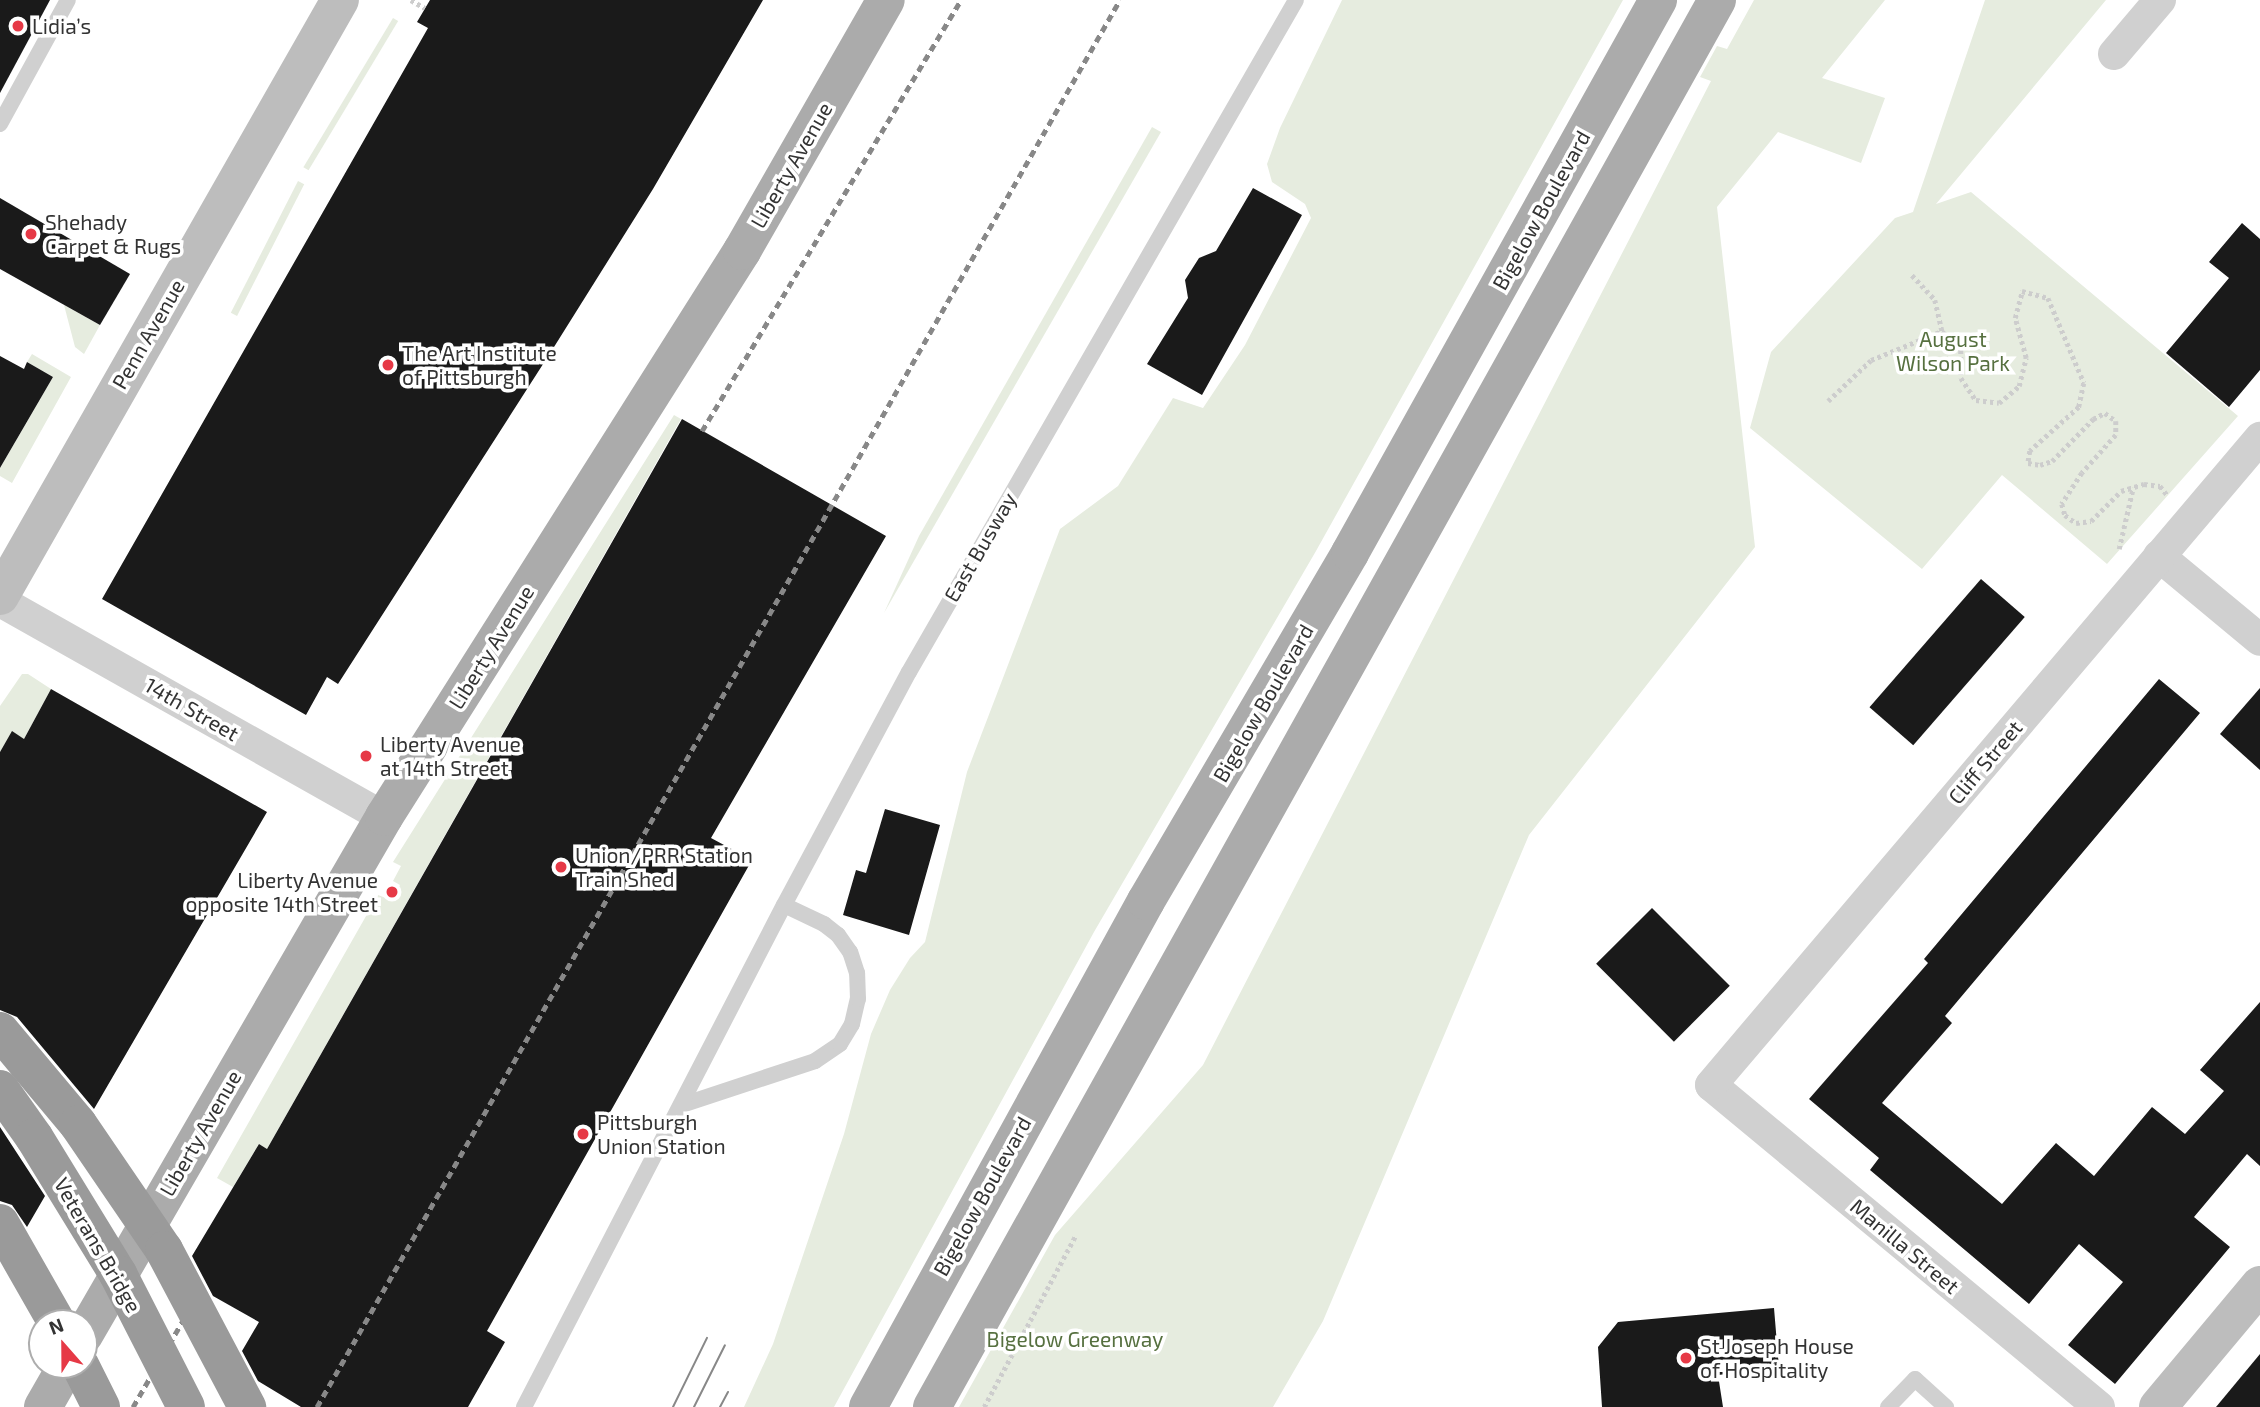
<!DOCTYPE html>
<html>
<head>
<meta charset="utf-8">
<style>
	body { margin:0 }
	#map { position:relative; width:2260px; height:1407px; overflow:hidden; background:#fff; font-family:"Exo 2",sans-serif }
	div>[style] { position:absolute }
	.green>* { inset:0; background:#e6ecdf; transform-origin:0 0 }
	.building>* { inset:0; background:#1a1a1a; transform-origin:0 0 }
	.path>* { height:4.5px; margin-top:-2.25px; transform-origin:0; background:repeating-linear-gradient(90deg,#cdcdcd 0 3.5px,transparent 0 7px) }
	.lane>* { height:16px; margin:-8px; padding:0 8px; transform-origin:8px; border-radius:8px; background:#d0d0d0 }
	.street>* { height:32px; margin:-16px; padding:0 16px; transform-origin:16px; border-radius:16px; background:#d0d0d0 }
	.secondary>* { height:38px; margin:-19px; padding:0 19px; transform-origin:19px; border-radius:19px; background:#bdbdbd }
	.primary>* { height:38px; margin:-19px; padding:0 19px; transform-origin:19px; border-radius:19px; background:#ababab }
	.highway>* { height:38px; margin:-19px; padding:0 19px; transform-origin:19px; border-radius:19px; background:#9a9a9a }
	.tram>* { height:2px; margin:-1px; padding:0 1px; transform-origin:1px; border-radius:1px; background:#888 }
	.rail>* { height:5px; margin-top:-2.5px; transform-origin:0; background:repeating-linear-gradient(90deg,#888 0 7px,transparent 0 12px) }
	.highway-bridge>* { height:38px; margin:-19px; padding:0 19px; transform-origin:19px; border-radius:19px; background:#9a9a9a }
	.dots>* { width:19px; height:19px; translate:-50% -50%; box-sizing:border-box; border:4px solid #fff; border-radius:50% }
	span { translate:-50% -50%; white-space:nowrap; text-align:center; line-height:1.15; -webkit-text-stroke:7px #fff; paint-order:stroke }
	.poi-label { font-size:21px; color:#333 }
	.left { translate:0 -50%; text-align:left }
	.right { translate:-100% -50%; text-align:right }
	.street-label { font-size:21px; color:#333 }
	.park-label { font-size:21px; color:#56703f }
	.north { position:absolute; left:28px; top:1309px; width:70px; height:70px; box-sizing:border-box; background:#fff; border:2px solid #adadad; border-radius:50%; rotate:339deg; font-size:19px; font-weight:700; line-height:28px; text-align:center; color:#333 }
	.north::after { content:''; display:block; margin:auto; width:24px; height:32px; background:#e63946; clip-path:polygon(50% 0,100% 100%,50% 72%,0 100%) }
</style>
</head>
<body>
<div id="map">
	<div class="green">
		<div style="clip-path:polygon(1342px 0,1623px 0,1316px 551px,1094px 932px,834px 1407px,744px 1407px,773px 1344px,844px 1134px,871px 1034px,890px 990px,910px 958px,925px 942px,967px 772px,1060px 529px,1118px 486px,1173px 398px,1203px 408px,1245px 345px,1311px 218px,1305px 204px,1272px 182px,1267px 164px,1280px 128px)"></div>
		<div style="clip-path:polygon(1754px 0,1885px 0,1822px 78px,1885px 98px,1861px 163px,1778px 132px,1717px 207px,1755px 547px,1529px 835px,1323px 1321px,1273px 1407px,959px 1407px,1055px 1235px,1203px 1065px,1711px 81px,1700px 77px,1717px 46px,1727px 49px)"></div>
		<div style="clip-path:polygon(1985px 0,2106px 0,1936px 204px,1971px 192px,2238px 416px,2107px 564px,2002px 475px,1922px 569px,1750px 428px,1771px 352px,1895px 218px,1913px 212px)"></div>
		<div style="left:393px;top:18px;width:6px;height:174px;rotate:31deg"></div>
		<div style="clip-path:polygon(1152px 127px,1161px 132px,884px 613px,919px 536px)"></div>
		<div style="left:298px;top:181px;width:7px;height:148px;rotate:27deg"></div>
		<div style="clip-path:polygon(64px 305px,100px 325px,84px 354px,75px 347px)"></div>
		<div style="clip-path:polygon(32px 354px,71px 377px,12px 483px,0 476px,0 468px,53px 377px,27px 362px)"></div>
		<div style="clip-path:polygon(674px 415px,681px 419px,267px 1149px,259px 1144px,233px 1187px,217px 1178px,378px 895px,391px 900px,400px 885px,393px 881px,401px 866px,393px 862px)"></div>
		<div style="clip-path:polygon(22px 674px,28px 674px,51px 689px,24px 739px,12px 732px,0 752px,0 706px)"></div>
	</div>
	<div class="building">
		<div style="clip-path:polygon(0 0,50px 0,0 93px)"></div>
		<div style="clip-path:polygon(430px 0,763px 0,653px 189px,554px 347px,338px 684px,327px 677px,306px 715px,102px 599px,428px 28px,417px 22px)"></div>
		<div style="clip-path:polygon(1253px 188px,1302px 215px,1202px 395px,1147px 364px,1188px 298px,1185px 280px,1199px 258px,1216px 251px)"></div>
		<div style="clip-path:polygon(0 198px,130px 274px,100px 325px,0 269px)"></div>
		<div style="clip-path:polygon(2242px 223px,2260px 239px,2260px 370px,2229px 407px,2166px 353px,2229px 278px,2209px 262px)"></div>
		<div style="clip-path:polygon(0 356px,24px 369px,27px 362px,53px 377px,0 468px)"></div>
		<div style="clip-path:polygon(682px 419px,886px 536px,711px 838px,752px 860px,487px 1331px,505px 1342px,468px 1407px,301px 1407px,258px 1381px,242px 1351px,259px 1322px,213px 1296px,192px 1256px,259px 1144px,267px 1149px)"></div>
		<div style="left:1981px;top:579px;width:58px;height:170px;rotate:41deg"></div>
		<div style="clip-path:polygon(2159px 679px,2200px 713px,1945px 1016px,1952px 1023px,1882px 1103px,2002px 1204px,2056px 1143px,2094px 1176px,2152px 1107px,2185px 1134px,2224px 1091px,2200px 1070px,2260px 1002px,2260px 1166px,2247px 1154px,2194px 1217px,2230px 1247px,2115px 1384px,2068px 1345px,2123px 1282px,2079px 1244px,2029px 1304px,1870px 1170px,1879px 1158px,1809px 1099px,1928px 963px,1924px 959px)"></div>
		<div style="clip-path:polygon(2260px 688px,2260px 770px,2220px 734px)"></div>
		<div style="clip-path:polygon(51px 689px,267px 812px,94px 1109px,17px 1017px,0 1010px,0 752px,12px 731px,24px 739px)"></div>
		<div style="clip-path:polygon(885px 809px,940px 825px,909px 935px,843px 915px,856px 870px,866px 873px)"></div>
		<div style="left:1652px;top:908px;width:110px;height:79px;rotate:45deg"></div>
		<div style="clip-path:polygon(0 1127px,45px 1196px,27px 1227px,12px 1205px,0 1201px)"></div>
		<div style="clip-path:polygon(1774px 1308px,1779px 1368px,1718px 1375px,1723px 1407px,1602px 1407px,1598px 1347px,1618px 1322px)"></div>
		<div style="clip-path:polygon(2260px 1354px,2260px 1407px,2216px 1407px)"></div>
	</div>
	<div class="path">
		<div style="left:411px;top:0;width:16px;rotate:30deg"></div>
		<div style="left:1912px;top:275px;width:34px;rotate:47deg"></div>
		<div style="left:1935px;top:300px;width:32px;rotate:77deg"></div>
		<div style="left:1942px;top:331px;width:27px;rotate:45deg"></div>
		<div style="left:1961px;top:350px;width:28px;rotate:90deg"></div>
		<div style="left:1961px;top:378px;width:27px;rotate:56deg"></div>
		<div style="left:1976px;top:400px;width:23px;rotate:7deg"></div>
		<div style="left:1999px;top:403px;width:26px;rotate:-40deg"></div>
		<div style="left:2019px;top:386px;width:29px;rotate:-76deg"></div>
		<div style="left:2026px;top:358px;width:41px;rotate:-105.4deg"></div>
		<div style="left:2015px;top:318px;width:28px;rotate:-75deg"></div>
		<div style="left:2022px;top:291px;width:27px;rotate:15deg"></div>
		<div style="left:2048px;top:298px;width:92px;rotate:67deg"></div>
		<div style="left:2084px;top:383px;width:25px;rotate:102deg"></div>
		<div style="left:2079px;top:407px;width:66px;rotate:138.1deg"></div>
		<div style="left:2030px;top:451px;width:12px;rotate:99deg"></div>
		<div style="left:2028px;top:463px;width:12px;rotate:9deg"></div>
		<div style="left:2040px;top:465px;width:13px;rotate:-18deg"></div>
		<div style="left:2052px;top:461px;width:59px;rotate:-45.7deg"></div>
		<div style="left:2093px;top:419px;width:13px;rotate:-27deg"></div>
		<div style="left:2105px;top:413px;width:14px;rotate:36deg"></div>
		<div style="left:2116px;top:421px;width:14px;rotate:90deg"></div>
		<div style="left:2116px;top:435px;width:51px;rotate:131.8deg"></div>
		<div style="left:2082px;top:473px;width:37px;rotate:123deg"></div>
		<div style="left:2062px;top:504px;width:11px;rotate:75deg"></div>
		<div style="left:2065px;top:515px;width:14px;rotate:36deg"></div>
		<div style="left:2076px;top:523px;width:15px;rotate:-8deg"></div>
		<div style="left:2091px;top:521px;width:42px;rotate:-45deg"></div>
		<div style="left:2121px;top:491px;width:24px;rotate:-17deg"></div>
		<div style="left:2144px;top:484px;width:16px;rotate:7deg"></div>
		<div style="left:2160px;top:486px;width:13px;rotate:51deg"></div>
		<div style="left:1828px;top:401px;width:59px;rotate:-43.6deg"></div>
		<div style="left:1871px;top:360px;width:77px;rotate:-22.2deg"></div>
		<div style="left:2119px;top:549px;width:63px;rotate:-77.1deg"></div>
		<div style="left:984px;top:1407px;width:195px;rotate:-61.9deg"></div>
	</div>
	<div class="lane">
		<div style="left:0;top:124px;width:141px;rotate:-61.3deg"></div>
		<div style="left:682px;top:1105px;width:140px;rotate:-18.3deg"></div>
		<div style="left:815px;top:1061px;width:30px;rotate:-34deg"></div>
		<div style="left:840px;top:1044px;width:23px;rotate:-59deg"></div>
		<div style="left:852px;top:1024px;width:26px;rotate:-77deg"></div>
		<div style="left:858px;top:999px;width:26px;rotate:-92deg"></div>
		<div style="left:857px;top:973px;width:22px;rotate:-108deg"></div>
		<div style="left:850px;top:952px;width:21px;rotate:-125deg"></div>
		<div style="left:838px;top:935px;width:18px;rotate:-142deg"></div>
		<div style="left:824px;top:924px;width:44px;rotate:-154.6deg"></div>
		<div style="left:524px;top:1407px;width:565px;rotate:-62.62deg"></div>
		<div style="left:784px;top:905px;width:264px;rotate:-61.8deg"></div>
		<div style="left:909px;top:672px;width:775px;rotate:-60.06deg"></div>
		<div style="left:1888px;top:1407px;width:39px;rotate:-46deg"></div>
		<div style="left:1915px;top:1379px;width:42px;rotate:42.1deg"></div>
	</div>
	<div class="street">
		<div style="left:2114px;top:54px;width:71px;rotate:-49.6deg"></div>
		<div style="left:2159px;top:556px;width:131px;rotate:39.7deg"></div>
		<div style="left:0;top:601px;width:441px;rotate:29.4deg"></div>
		<div style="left:2099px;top:1407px;width:504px;rotate:-140.31deg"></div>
		<div style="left:1711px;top:1085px;width:849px;rotate:-49.68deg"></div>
	</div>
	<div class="secondary">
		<div style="left:0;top:596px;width:686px;rotate:-60.3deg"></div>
		<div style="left:2158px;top:1407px;width:159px;rotate:-50.1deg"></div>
	</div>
	<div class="primary">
		<div style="left:84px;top:1335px;width:599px;rotate:-59.92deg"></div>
		<div style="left:384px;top:817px;width:670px;rotate:-57.69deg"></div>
		<div style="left:742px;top:251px;width:289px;rotate:-60.2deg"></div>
		<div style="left:43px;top:1407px;width:48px;rotate:-60.3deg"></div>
		<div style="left:868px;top:1407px;width:577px;rotate:-61.22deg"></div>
		<div style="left:1146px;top:901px;width:403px;rotate:-59.6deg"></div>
		<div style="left:1350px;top:553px;width:633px;rotate:-60.88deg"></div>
		<div style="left:932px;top:1407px;width:1611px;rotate:-60.84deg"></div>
	</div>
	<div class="highway">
		<div style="left:0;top:1223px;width:115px;rotate:60.3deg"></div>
		<div style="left:80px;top:1365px;width:47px;rotate:63.4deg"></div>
	</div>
	<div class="tram">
		<div style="left:673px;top:1407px;width:77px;rotate:-63.8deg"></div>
		<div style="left:694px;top:1407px;width:69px;rotate:-63.4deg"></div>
		<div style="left:720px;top:1407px;width:17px;rotate:-62deg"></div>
	</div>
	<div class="rail">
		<div style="left:702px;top:431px;width:503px;rotate:-59deg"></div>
		<div style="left:133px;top:1407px;width:136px;rotate:-60deg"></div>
		<div style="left:317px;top:1407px;width:1620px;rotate:-60.29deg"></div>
	</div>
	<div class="highway-bridge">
		<div style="left:0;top:1031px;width:121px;rotate:50deg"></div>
		<div style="left:78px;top:1124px;width:153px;rotate:55.7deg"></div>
		<div style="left:164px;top:1250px;width:178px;rotate:62.1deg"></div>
		<div style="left:0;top:1089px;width:59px;rotate:54.7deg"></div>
		<div style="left:34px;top:1137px;width:161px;rotate:58.5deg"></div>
		<div style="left:118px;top:1274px;width:149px;rotate:62.9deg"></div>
	</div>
	<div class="dots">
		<div style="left:18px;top:26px;background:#e63946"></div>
		<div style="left:31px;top:234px;background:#e63946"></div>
		<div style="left:388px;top:365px;background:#e63946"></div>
		<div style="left:366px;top:756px;background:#e63946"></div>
		<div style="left:561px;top:867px;background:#e63946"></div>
		<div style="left:392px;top:892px;background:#e63946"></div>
		<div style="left:583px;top:1134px;background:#e63946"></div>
		<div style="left:1686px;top:1358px;background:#e63946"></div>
	</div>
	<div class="poi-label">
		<span class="left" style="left:32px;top:26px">Lidia’s</span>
		<span class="left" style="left:45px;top:234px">Shehady<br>Carpet &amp; Rugs</span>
		<span class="left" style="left:402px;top:365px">The Art Institute<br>of Pittsburgh</span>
		<span class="left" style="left:380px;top:756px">Liberty Avenue<br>at 14th Street</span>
		<span class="left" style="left:575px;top:867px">Union/PRR Station<br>Train Shed</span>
		<span class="right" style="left:378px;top:892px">Liberty Avenue<br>opposite 14th Street</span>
		<span class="left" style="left:597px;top:1134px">Pittsburgh<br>Union Station</span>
		<span class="left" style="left:1700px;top:1358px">St Joseph House<br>of Hospitality</span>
	</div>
	<div class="street-label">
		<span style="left:791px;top:165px;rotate:-60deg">Liberty Avenue</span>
		<span style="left:1541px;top:210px;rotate:-61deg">Bigelow Boulevard</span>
		<span style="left:148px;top:334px;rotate:-60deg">Penn Avenue</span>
		<span style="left:980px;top:547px;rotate:-60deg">East Busway</span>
		<span style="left:491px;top:647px;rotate:-58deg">Liberty Avenue</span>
		<span style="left:1263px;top:703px;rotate:-60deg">Bigelow Boulevard</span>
		<span style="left:192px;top:709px;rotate:30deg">14th Street</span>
		<span style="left:1985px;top:762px;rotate:-50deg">Cliff Street</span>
		<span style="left:200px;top:1133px;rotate:-60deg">Liberty Avenue</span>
		<span style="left:982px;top:1196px;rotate:-61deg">Bigelow Boulevard</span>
		<span style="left:98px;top:1245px;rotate:60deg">Veterans Bridge</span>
		<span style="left:1905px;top:1246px;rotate:40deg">Manilla Street</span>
	</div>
	<div class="park-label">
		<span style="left:1953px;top:351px">August<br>Wilson Park</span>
		<span style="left:1075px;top:1339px">Bigelow Greenway</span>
	</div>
	<div class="north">N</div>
</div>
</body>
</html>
